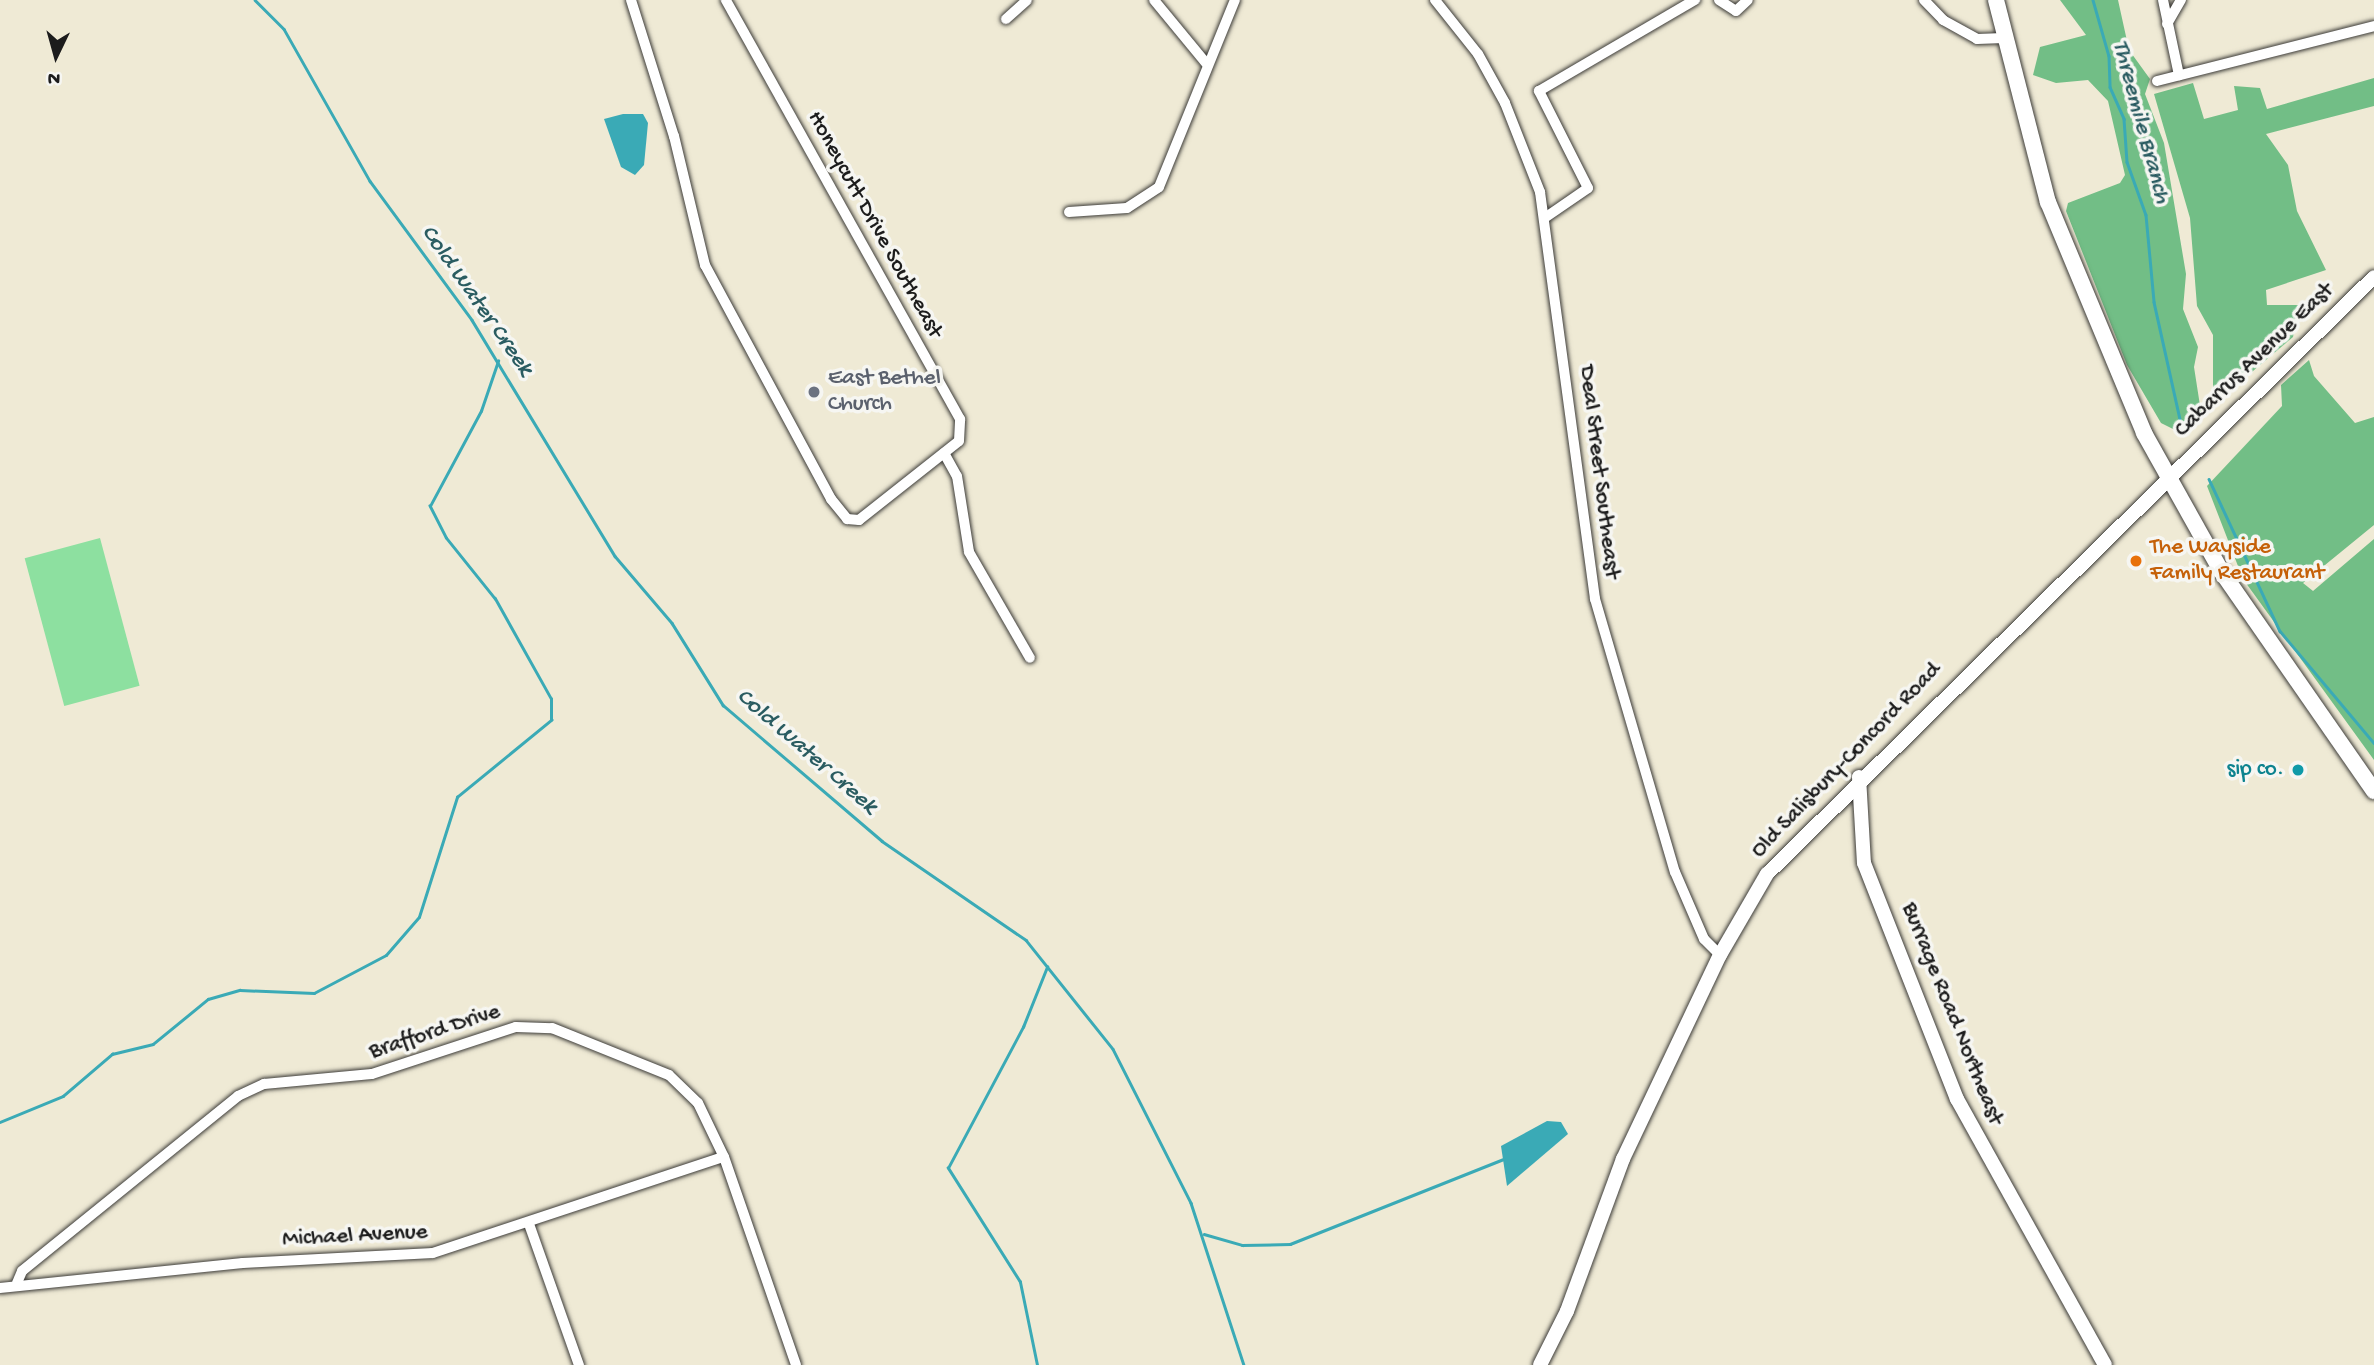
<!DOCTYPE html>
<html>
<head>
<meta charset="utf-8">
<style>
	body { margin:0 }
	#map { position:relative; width:2374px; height:1365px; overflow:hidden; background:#efead5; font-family:"Gochi Hand",sans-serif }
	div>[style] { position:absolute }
	.green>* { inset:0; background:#8de0a0; transform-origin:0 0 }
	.forest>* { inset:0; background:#72be86 }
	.water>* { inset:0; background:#3aaab6 }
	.stream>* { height:2.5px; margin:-1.25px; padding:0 1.25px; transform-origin:1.25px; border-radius:1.25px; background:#3aaab6 }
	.roads { filter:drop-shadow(0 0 2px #3c3b38) drop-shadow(0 0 2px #3c3b38) }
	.street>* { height:10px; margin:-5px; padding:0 5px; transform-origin:5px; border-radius:5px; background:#fff }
	.secondary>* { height:14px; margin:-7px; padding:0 7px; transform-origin:7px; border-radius:7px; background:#fff }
	.primary>* { height:16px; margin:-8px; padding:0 8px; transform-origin:8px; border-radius:8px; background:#fff }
	.dots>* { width:19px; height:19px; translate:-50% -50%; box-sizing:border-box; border:4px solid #f6f6f2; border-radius:50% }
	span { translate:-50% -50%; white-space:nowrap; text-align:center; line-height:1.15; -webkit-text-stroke:7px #f6f6f2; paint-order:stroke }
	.street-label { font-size:23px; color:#1c1c1c }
	.worship-label { font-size:23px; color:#5b616d }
	.left { translate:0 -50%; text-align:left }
	.food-label { font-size:23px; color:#c56008 }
	.culture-label { font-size:23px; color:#0d838f }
	.right { translate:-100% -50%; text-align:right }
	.water-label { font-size:24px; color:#2a5c61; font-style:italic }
	.north { position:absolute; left:21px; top:21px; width:70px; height:70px; -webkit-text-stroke:5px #f6f6f2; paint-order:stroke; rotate:185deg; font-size:19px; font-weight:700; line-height:28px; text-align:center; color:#1c1c1c }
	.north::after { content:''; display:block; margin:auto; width:24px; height:32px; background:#1c1c1c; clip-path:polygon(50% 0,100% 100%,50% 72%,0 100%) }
</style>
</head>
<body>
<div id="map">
	<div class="green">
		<div style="left:100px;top:538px;width:153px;height:78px;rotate:75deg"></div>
	</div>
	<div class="forest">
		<div style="clip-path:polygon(2060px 0,2118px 0,2129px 50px,2150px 79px,2145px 94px,2164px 143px,2186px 274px,2183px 309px,2198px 347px,2194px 367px,2201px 412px,2175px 430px,2161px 423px,2127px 365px,2066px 211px,2068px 203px,2120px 183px,2125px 175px,2108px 101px,2088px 80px,2056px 83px,2033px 75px,2040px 47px,2086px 35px)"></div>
		<div style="clip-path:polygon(2374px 78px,2374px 106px,2266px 134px,2288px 165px,2297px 211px,2326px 270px,2266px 290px,2267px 305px,2299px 305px,2293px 337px,2213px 405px,2213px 335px,2197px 306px,2190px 218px,2154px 94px,2193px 83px,2204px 119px,2238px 110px,2234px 86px,2260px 88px,2267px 109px)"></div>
		<div style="clip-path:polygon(2309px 360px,2314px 376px,2355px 423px,2374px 417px,2374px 525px,2303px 583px,2313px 591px,2374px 539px,2374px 760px,2243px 579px,2207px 486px,2282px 406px,2281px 385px)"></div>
	</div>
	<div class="water">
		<div style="clip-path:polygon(623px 114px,643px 114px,648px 123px,644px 165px,635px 175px,621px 167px,604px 119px)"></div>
		<div style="clip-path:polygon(1547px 1121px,1561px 1122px,1568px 1134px,1507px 1186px,1501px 1146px)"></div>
	</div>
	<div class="stream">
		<div style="left:255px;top:0;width:41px;rotate:45deg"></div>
		<div style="left:284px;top:29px;width:175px;rotate:60.5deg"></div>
		<div style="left:370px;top:181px;width:172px;rotate:53.7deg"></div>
		<div style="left:472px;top:320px;width:276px;rotate:58.8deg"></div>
		<div style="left:615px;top:556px;width:88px;rotate:49.6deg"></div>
		<div style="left:672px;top:623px;width:97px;rotate:58.1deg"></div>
		<div style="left:723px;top:705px;width:209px;rotate:40.5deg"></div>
		<div style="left:882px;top:841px;width:175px;rotate:34.5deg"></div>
		<div style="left:1026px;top:940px;width:139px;rotate:51.4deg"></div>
		<div style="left:1113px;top:1049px;width:173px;rotate:63.1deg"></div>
		<div style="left:1191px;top:1203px;width:170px;rotate:71.9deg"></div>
		<div style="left:2093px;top:0;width:58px;rotate:74.1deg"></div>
		<div style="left:2109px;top:56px;width:31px;rotate:88deg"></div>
		<div style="left:2110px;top:87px;width:35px;rotate:66deg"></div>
		<div style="left:2124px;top:119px;width:43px;rotate:86deg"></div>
		<div style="left:2127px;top:162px;width:56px;rotate:70.3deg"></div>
		<div style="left:2146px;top:215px;width:87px;rotate:84.7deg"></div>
		<div style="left:2154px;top:302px;width:120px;rotate:77.5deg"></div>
		<div style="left:2209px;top:479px;width:168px;rotate:65deg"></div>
		<div style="left:2280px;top:631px;width:146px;rotate:50deg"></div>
		<div style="left:0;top:1122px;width:68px;rotate:-22.4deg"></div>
		<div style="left:63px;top:1096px;width:65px;rotate:-40.6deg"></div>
		<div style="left:112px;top:1054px;width:42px;rotate:-13.7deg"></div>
		<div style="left:153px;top:1044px;width:71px;rotate:-39.3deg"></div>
		<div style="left:208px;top:999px;width:33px;rotate:-16deg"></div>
		<div style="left:240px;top:990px;width:74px;rotate:2.3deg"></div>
		<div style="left:314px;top:993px;width:81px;rotate:-27.8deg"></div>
		<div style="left:386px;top:955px;width:50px;rotate:-49deg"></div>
		<div style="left:419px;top:917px;width:126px;rotate:-72.4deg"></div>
		<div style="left:457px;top:797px;width:122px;rotate:-39.3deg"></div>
		<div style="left:551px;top:720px;width:21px;rotate:-90deg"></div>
		<div style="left:551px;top:699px;width:115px;rotate:-119.2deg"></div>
		<div style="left:495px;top:599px;width:78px;rotate:-128.8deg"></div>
		<div style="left:446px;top:538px;width:36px;rotate:-117deg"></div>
		<div style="left:430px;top:506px;width:108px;rotate:-61.8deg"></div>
		<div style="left:481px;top:411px;width:53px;rotate:-71.2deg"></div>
		<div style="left:1204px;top:1234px;width:40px;rotate:16deg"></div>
		<div style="left:1242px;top:1245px;width:48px;rotate:-1.2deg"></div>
		<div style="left:1290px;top:1244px;width:230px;rotate:-21.7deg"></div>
		<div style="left:1037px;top:1365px;width:85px;rotate:-101.6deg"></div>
		<div style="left:1020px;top:1282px;width:135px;rotate:-122.3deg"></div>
		<div style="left:948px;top:1168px;width:160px;rotate:-62deg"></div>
		<div style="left:1023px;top:1027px;width:65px;rotate:-68.2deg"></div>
	</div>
	<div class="roads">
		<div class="street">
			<div style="left:631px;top:0;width:143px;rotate:72.5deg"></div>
			<div style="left:674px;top:136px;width:133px;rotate:76.5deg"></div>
			<div style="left:705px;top:265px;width:266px;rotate:61.7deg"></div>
			<div style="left:831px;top:499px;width:26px;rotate:51deg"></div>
			<div style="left:847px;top:519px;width:12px;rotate:5deg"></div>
			<div style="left:859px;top:520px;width:127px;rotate:-38.3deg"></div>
			<div style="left:959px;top:441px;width:22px;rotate:-87deg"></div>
			<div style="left:960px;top:419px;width:480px;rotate:-119.2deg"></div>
			<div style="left:1154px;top:0;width:82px;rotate:50.5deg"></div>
			<div style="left:1435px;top:0;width:69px;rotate:51.5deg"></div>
			<div style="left:1478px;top:54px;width:56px;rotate:61.1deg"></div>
			<div style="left:1505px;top:103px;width:96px;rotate:68.5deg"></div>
			<div style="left:1540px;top:192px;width:411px;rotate:82.3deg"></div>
			<div style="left:1595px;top:599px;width:284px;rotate:73.7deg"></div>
			<div style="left:1675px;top:872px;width:73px;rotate:66.6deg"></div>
			<div style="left:1704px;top:939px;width:23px;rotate:45deg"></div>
			<div style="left:1719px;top:0;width:20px;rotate:33deg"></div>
			<div style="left:1736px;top:11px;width:16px;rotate:-43deg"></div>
			<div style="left:1924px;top:0;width:28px;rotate:46deg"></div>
			<div style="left:1943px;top:20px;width:39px;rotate:29deg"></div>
			<div style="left:1977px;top:39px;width:27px;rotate:-2deg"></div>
			<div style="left:2163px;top:0;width:77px;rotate:78deg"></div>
			<div style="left:1006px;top:19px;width:28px;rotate:-42deg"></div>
			<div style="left:2167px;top:24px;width:28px;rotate:-60deg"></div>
			<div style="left:2157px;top:81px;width:224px;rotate:-14.2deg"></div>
			<div style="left:1069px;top:212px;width:58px;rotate:-3.9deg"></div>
			<div style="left:1127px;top:208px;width:38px;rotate:-33deg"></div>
			<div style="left:1159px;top:187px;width:202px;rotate:-67.9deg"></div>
			<div style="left:1546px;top:217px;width:51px;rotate:-34.6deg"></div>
			<div style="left:1588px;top:188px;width:109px;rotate:-116.8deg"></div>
			<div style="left:1539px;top:91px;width:181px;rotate:-30.3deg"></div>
			<div style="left:944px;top:453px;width:26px;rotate:61deg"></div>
			<div style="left:957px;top:476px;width:77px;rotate:81deg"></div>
			<div style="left:969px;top:552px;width:122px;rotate:60.1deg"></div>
			<div style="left:529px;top:1224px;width:150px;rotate:70.5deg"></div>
			<div style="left:17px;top:1283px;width:13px;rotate:-67deg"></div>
			<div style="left:22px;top:1271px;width:278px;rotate:-39deg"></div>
			<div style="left:238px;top:1096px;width:29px;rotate:-25deg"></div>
			<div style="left:264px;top:1084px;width:108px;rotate:-5.3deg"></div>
			<div style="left:372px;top:1074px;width:151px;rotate:-18.1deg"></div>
			<div style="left:516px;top:1027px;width:36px;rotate:2deg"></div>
			<div style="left:552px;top:1028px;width:126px;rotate:21.9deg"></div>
			<div style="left:669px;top:1075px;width:40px;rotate:44deg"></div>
			<div style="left:698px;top:1103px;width:60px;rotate:64.3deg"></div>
			<div style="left:724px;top:1157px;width:220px;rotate:70.9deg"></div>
			<div style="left:0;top:1288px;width:244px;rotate:-5.9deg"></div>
			<div style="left:243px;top:1263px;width:190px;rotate:-3deg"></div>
			<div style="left:433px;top:1253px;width:306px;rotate:-18.3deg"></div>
		</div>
		<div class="secondary">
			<div style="left:1859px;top:777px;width:86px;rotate:86.7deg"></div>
			<div style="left:1864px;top:863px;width:254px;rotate:68.5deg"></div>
			<div style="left:1957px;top:1099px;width:304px;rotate:60.9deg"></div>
			<div style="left:1540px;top:1365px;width:60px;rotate:-63.4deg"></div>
			<div style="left:1567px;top:1311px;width:162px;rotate:-69.8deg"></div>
			<div style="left:1623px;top:1159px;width:226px;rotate:-64.6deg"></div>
			<div style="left:1720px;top:955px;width:94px;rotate:-59.9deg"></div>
			<div style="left:1767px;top:874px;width:851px;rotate:-44.52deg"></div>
		</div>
		<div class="primary">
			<div style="left:1996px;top:0;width:209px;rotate:75.6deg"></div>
			<div style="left:2048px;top:202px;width:250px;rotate:67.4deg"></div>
			<div style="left:2144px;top:433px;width:158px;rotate:60.8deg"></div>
			<div style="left:2221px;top:571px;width:268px;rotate:55.2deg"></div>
		</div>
	</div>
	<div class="dots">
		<div style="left:814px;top:392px;background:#6b7280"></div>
		<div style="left:2136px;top:561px;background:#e8710a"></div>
		<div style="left:2298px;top:770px;background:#0f9aa8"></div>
	</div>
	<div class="street-label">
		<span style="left:874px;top:225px;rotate:61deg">Honeycutt Drive Southeast</span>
		<span style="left:2255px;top:361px;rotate:-44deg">Cabarrus Avenue East</span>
		<span style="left:1598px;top:472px;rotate:83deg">Deal Street Southeast</span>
		<span style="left:1847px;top:761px;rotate:-46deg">Old Salisbury-Concord Road</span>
		<span style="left:1951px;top:1014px;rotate:68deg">Burrage Road Northeast</span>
		<span style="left:435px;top:1033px;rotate:-18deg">Brafford Drive</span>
		<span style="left:355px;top:1237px;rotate:-3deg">Michael Avenue</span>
	</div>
	<div class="worship-label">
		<span class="left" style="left:828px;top:392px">East Bethel<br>Church</span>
	</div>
	<div class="food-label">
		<span class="left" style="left:2150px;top:561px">The Wayside<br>Family Restaurant</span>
	</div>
	<div class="culture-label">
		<span class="right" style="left:2284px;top:770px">sip co.</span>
	</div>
	<div class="water-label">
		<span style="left:2140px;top:122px;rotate:75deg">Threemile Branch</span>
		<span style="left:476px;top:301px;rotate:55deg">Cold Water Creek</span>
		<span style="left:806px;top:752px;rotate:41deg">Cold Water Creek</span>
	</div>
	<div class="north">N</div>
</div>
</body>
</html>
